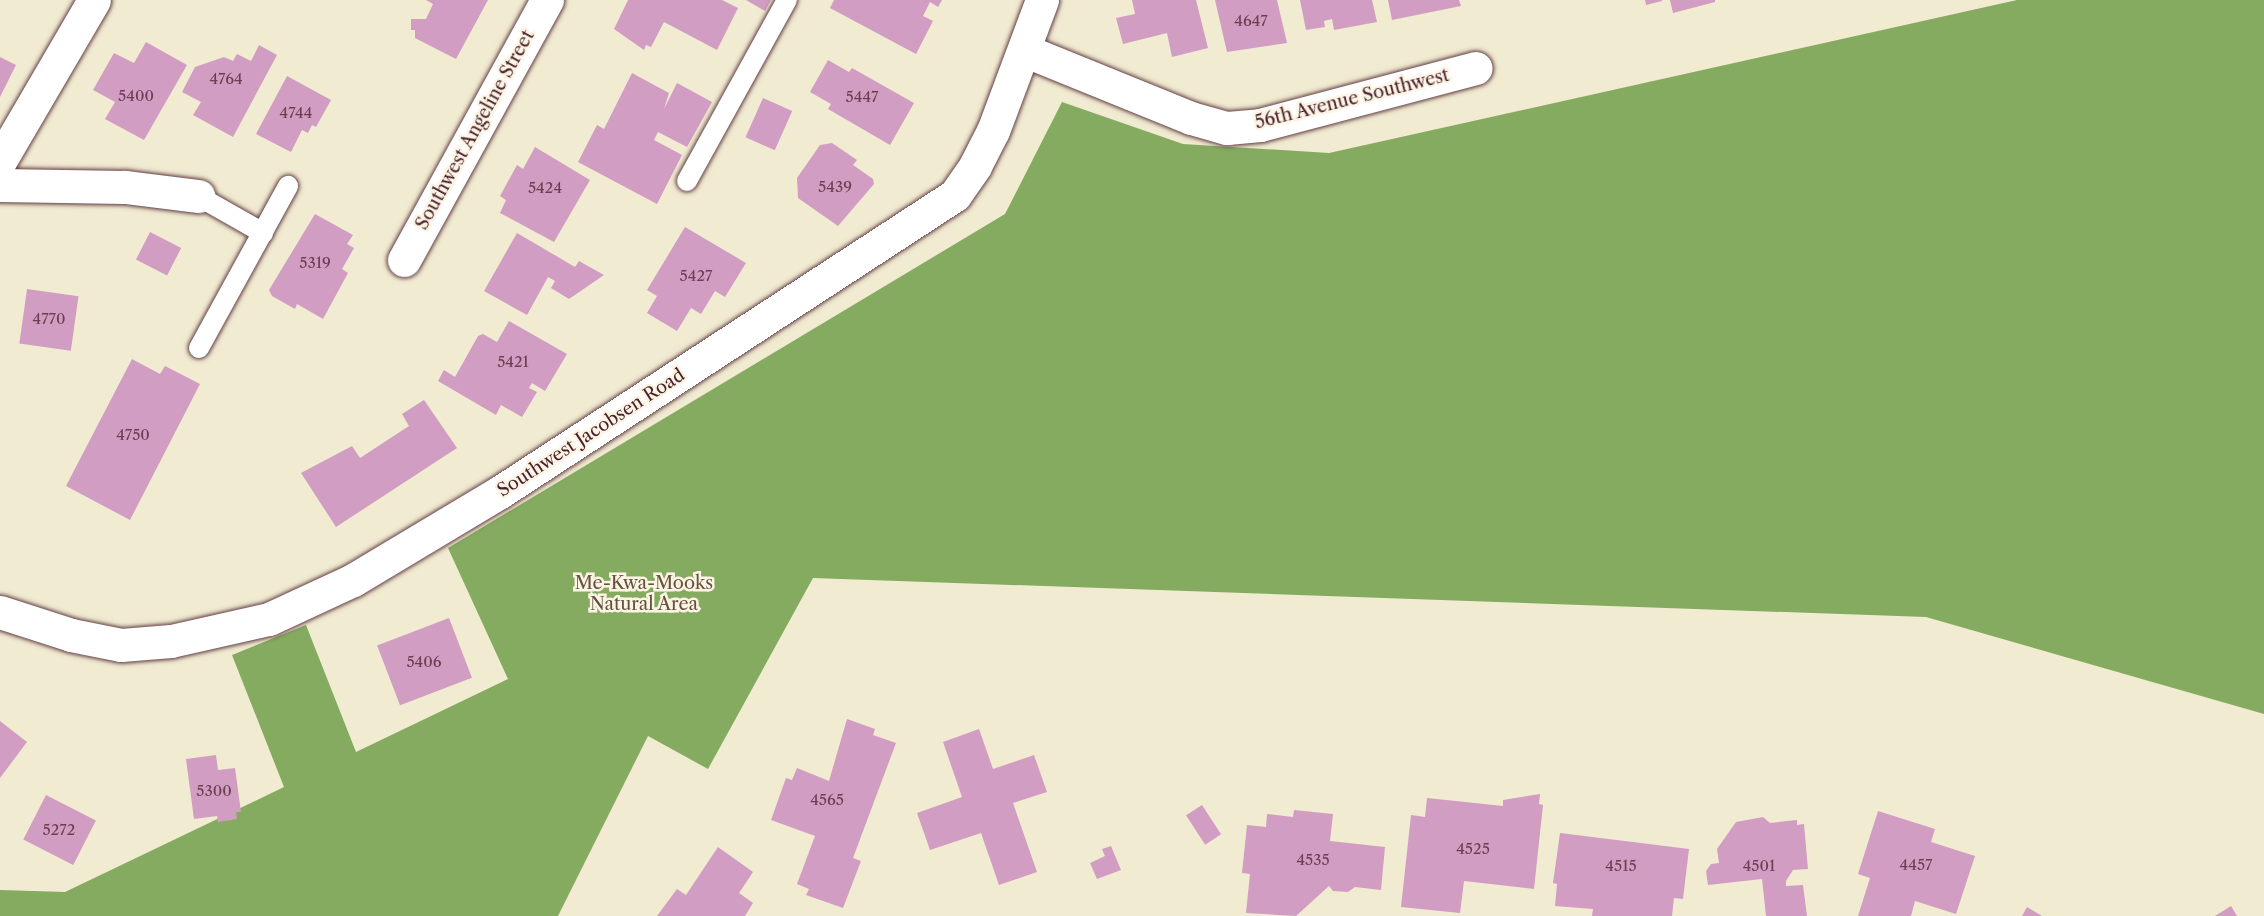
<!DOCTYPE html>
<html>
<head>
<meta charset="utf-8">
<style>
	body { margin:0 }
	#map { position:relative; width:2264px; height:916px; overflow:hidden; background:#f1ebd1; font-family:"Libre Caslon Text",serif }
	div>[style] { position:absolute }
	.forest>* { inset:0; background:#85ab60 }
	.building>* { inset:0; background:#d19dc2; transform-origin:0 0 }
	.roads { filter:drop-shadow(0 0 2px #633e44) drop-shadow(0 0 2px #633e44) }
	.lane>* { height:20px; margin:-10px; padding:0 10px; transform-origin:10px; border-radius:10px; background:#fff }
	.street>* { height:33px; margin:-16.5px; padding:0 16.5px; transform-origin:16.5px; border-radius:16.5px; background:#fff }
	.secondary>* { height:33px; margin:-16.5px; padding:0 16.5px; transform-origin:16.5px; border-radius:16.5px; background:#fff }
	span { translate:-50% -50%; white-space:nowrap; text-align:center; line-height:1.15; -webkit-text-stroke:5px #fcf5e5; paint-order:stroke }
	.number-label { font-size:15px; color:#6c3e51 }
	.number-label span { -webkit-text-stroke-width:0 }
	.street-label { font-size:18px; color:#4a1f2b }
	.park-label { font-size:18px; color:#66513f }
</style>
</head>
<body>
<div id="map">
	<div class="forest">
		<div style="clip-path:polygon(2017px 0,2264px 0,2264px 714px,1926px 617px,813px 578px,708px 769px,648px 736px,558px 916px,0 916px,0 890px,65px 892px,284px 787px,232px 655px,306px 625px,356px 752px,508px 679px,448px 548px,1005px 214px,1062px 102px,1183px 144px,1329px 153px)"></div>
	</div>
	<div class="building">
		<div style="clip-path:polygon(426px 0,488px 0,456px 59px,415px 38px,415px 30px,411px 30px,411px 19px,426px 19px,433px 4px)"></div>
		<div style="clip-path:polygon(628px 0,722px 0,738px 8px,717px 50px,664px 22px,651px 47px,646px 45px,644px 50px,614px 29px)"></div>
		<div style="clip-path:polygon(746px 0,771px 0,765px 11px)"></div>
		<div style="clip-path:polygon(834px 0,942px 0,938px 7px,930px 2px,923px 16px,933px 21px,916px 54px,830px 8px)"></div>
		<div style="clip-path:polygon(1132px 0,1196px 0,1208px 48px,1172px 57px,1167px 33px,1123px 44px,1116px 18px,1135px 14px)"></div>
		<div style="clip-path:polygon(1215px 0,1277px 0,1287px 43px,1227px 52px)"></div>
		<div style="clip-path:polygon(1300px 0,1372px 0,1377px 22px,1334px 30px,1332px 19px,1324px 21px,1325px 27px,1306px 30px)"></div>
		<div style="clip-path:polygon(1388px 0,1459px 0,1461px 6px,1392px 20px)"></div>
		<div style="clip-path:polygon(1645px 0,1662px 0,1662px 1px,1646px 5px)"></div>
		<div style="clip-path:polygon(1670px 0,1715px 0,1715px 2px,1673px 13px)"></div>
		<div style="clip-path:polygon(146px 42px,187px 65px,144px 140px,105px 119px,115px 102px,93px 90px,114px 53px,134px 63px)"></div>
		<div style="clip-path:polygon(259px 45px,277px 55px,233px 137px,193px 115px,201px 102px,182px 92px,195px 67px,224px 57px,233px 61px,237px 54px,251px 61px)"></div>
		<div style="clip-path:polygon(0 57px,16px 65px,0 97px)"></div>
		<div style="clip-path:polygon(828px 60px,849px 72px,852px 68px,914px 103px,890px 145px,828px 109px,831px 104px,810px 92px)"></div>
		<div style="clip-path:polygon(632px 73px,669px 93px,664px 109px,677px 83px,712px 102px,687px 147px,658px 132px,654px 140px,682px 155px,657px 204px,578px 162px,597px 125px,604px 129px)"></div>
		<div style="clip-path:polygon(287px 76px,331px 100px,316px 127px,312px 125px,308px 133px,302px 130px,291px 152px,256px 134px)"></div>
		<div style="left:763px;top:98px;width:32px;height:43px;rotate:24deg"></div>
		<div style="clip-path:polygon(832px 143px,857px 160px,853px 165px,873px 179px,874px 184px,838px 226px,798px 198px,797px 178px,820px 145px)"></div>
		<div style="clip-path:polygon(535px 147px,590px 180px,554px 242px,500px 213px,506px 200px,500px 196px,517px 165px,523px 169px)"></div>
		<div style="clip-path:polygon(315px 214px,353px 235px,347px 244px,354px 248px,342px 269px,348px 273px,323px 319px,297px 304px,295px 309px,272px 296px,269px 290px)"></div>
		<div style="clip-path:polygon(685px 227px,746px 263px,725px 297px,715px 291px,701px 314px,691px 308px,677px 331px,647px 313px,657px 296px,647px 290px)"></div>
		<div style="left:150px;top:232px;width:35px;height:31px;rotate:27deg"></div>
		<div style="clip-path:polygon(517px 233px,575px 267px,579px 261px,604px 275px,569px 299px,551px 288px,555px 281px,548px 277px,527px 315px,484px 291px)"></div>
		<div style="left:27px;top:289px;width:52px;height:55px;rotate:8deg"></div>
		<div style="clip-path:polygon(509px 321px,567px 354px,545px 391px,532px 383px,529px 388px,537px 392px,522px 417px,501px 405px,496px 415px,438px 381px,444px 370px,455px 377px,478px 336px,483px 334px,497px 342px)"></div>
		<div style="clip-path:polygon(132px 359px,160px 374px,165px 366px,200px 384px,130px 520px,66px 486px)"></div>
		<div style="clip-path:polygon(424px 400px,457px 448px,336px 527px,301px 473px,352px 446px,360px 458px,409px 426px,402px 414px)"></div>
		<div style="left:449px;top:618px;width:64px;height:77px;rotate:69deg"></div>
		<div style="clip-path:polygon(847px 719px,875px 729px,873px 735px,896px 743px,853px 858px,861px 861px,843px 908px,806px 895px,809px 889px,797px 884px,815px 836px,771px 820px,786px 778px,792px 780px,797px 768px,829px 781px)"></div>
		<div style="clip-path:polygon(0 721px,27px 742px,0 778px)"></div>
		<div style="clip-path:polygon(979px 729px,993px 769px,1034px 755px,1047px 792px,1013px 803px,1037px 872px,999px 885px,981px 833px,930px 850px,917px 813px,962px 797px,943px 742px)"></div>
		<div style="clip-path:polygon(216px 755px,218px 770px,235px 768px,241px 812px,236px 812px,237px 819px,218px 822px,217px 816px,194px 819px,186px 759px)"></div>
		<div style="clip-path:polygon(1540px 794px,1539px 804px,1543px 805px,1534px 889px,1464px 881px,1460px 913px,1401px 907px,1411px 815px,1425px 817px,1427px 798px,1503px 806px,1503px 800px)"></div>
		<div style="left:46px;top:795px;width:56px;height:50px;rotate:27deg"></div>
		<div style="left:1202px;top:805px;width:35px;height:19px;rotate:57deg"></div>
		<div style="clip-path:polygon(1294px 810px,1333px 814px,1330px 841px,1385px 847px,1381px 890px,1355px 887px,1348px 892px,1333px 891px,1329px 886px,1296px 916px,1246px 913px,1250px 874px,1242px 873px,1247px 825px,1266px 827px,1267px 814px,1293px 817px)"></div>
		<div style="clip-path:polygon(1878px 811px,1935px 829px,1931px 842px,1975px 856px,1956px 914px,1915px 901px,1911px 916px,1858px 916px,1870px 878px,1858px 874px)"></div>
		<div style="clip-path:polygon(1763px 817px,1770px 823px,1797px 820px,1797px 825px,1804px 824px,1808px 869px,1793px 870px,1786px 881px,1786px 886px,1803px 885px,1807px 916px,1766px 916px,1762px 879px,1708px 885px,1706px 871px,1711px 864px,1719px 863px,1717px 849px,1736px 822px)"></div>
		<div style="clip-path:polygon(1560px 833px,1689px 849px,1683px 899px,1674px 898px,1672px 916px,1592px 916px,1593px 909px,1555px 906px,1557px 884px,1553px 883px)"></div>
		<div style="clip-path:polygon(1111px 846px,1121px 870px,1097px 879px,1090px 863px,1105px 856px,1102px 849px)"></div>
		<div style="clip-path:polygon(718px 847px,753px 872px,739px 893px,753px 903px,745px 916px,657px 916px,677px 889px,686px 895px)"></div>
		<div style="clip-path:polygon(2231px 906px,2237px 916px,2215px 916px)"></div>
		<div style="clip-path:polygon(2027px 907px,2042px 916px,2022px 916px)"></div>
	</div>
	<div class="roads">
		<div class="lane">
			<div style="left:687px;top:181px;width:207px;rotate:-61.1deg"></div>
			<div style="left:198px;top:196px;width:75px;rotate:29.6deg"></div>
			<div style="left:199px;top:348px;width:185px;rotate:-61.2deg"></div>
		</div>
		<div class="street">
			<div style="left:1026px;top:51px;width:178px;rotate:22.1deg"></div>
			<div style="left:1191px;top:118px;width:37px;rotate:16deg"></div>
			<div style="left:1227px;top:128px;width:33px;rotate:-5deg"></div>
			<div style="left:1260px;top:125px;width:223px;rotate:-14.8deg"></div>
			<div style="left:0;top:161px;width:186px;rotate:-59.7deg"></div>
			<div style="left:0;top:185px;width:125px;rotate:0.9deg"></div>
			<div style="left:125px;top:187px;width:74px;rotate:7deg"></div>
			<div style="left:404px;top:260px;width:297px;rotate:-61.2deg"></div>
		</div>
		<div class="secondary">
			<div style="left:0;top:612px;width:75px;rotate:17.9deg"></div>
			<div style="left:71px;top:635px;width:51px;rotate:11.3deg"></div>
			<div style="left:121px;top:645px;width:50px;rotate:-4.6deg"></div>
			<div style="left:171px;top:641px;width:100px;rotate:-12.7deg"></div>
			<div style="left:269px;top:619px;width:93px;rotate:-24.9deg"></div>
			<div style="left:353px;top:580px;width:171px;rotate:-30.9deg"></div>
			<div style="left:500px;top:492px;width:543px;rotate:-33.13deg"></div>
			<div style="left:955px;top:195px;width:35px;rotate:-55deg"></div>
			<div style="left:975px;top:166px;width:39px;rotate:-63deg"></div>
			<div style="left:993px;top:131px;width:140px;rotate:-69.5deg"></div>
		</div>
	</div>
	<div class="number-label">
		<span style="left:1251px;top:21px">4647</span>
		<span style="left:226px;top:79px">4764</span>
		<span style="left:136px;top:96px">5400</span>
		<span style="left:862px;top:97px">5447</span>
		<span style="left:296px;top:113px">4744</span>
		<span style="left:835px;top:187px">5439</span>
		<span style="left:545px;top:188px">5424</span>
		<span style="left:315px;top:263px">5319</span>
		<span style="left:696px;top:276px">5427</span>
		<span style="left:49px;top:319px">4770</span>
		<span style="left:513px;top:362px">5421</span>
		<span style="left:133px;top:435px">4750</span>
		<span style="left:424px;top:662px">5406</span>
		<span style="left:214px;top:791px">5300</span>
		<span style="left:827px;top:800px">4565</span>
		<span style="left:59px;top:830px">5272</span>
		<span style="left:1473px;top:849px">4525</span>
		<span style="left:1313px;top:860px">4535</span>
		<span style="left:1916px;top:865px">4457</span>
		<span style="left:1621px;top:866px">4515</span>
		<span style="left:1759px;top:866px">4501</span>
	</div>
	<div class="street-label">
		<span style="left:1352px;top:99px;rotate:-14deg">56th Avenue Southwest</span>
		<span style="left:475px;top:130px;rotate:-61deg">Southwest Angeline Street</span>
		<span style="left:591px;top:433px;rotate:-33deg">Southwest Jacobsen Road</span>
	</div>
	<div class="park-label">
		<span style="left:644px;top:594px">Me-Kwa-Mooks<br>Natural Area</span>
	</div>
</div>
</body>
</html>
